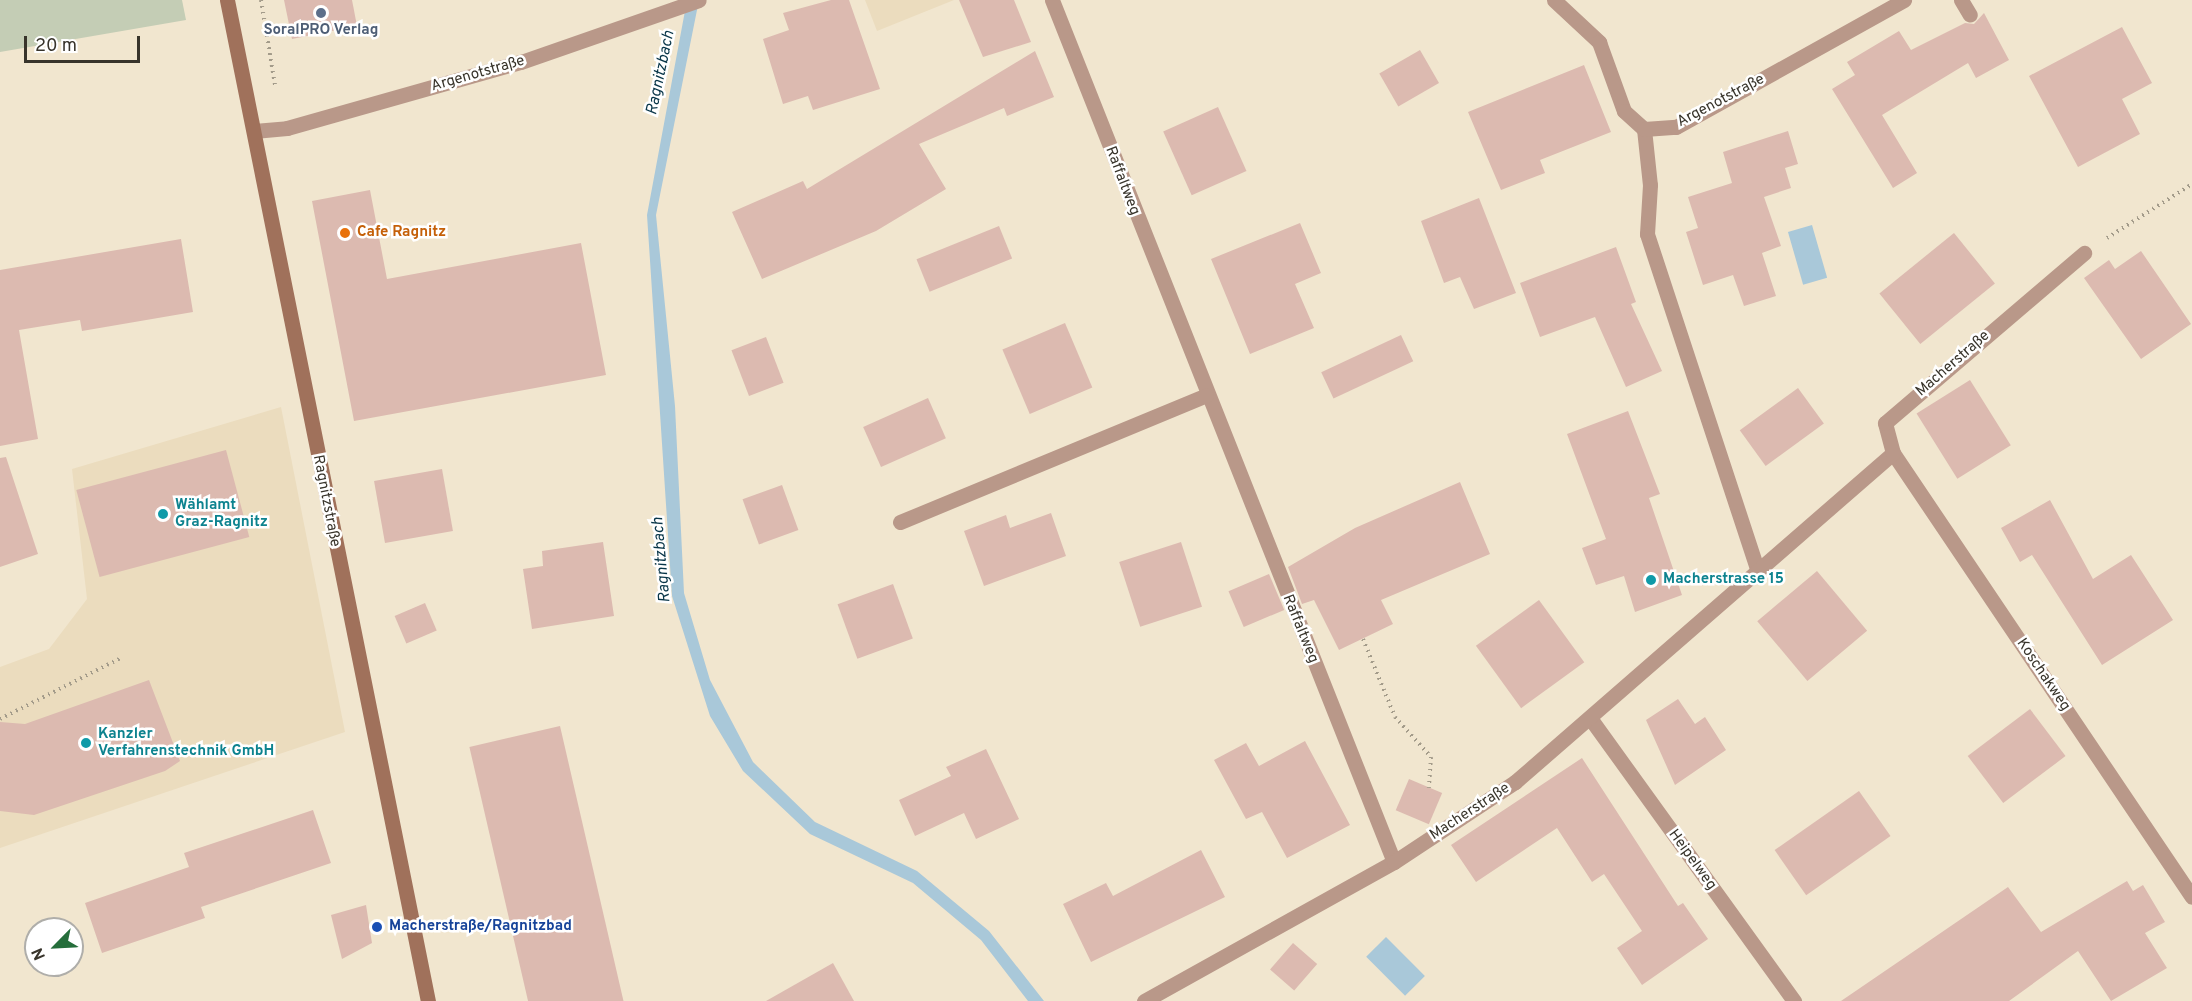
<!DOCTYPE html>
<html>
<head>
<meta charset="utf-8">
<style>
	body { margin:0 }
	#map { position:relative; width:2192px; height:1001px; overflow:hidden; background:#f1e6cf; font-family:Overpass,sans-serif }
	div>[style] { position:absolute }
	.built>* { inset:0; background:#ebdcbe }
	.green>* { inset:0; background:#c4cdb5 }
	.water>* { inset:0; background:#a9c8d9; transform-origin:0 0 }
	.building>* { inset:0; background:#dcbab0; transform-origin:0 0 }
	.path>* { height:4px; margin-top:-2px; transform-origin:0; background:repeating-linear-gradient(90deg,#a39b8a 0 1.5px,transparent 0 6px) }
	.lane>* { height:15px; margin:-7.5px; padding:0 7.5px; transform-origin:7.5px; border-radius:7.5px; background:#b99889 }
	.street>* { height:15px; margin:-7.5px; padding:0 7.5px; transform-origin:7.5px; border-radius:7.5px; background:#b99889 }
	.secondary>* { height:15px; margin:-7.5px; padding:0 7.5px; transform-origin:7.5px; border-radius:7.5px; background:#a0715b }
	.dots>* { width:16px; height:16px; translate:-50% -50%; box-sizing:border-box; border:3px solid #fff; border-radius:50% }
	span { translate:-50% -50%; white-space:nowrap; text-align:center; line-height:1.15; -webkit-text-stroke:5px #fff; paint-order:stroke }
	.service-label { font-size:15px; color:#4e5e75; font-weight:700 }
	.street-label { font-size:15px; color:#38342b }
	.food-label { font-size:15px; color:#c56008; font-weight:700 }
	.left { translate:0 -50%; text-align:left }
	.culture-label { font-size:15px; color:#0d838f; font-weight:700 }
	.transit-label { font-size:15px; color:#164399; font-weight:700 }
	.water-label { font-size:16px; color:#083548; font-style:italic }
	.north { position:absolute; left:24px; top:917px; width:60px; height:60px; box-sizing:border-box; background:#fff; border:2px solid #afaeaa; border-radius:50%; rotate:246deg; font-size:16px; font-weight:700; line-height:24px; text-align:center; color:#38342b }
	.north::after { content:''; display:block; margin:auto; width:21px; height:27px; background:#256e3b; clip-path:polygon(50% 0,100% 100%,50% 72%,0 100%) }
	.scale { position:absolute; left:24px; top:36px; width:116px; height:27px; box-sizing:border-box; border:3px solid #38342b; border-top:0; padding-left:8px; font-size:18px; line-height:21px; white-space:nowrap; color:#38342b; -webkit-text-stroke:4px #fff; paint-order:stroke }
</style>
</head>
<body>
<div id="map">
	<div class="built">
		<div style="clip-path:polygon(865px 0,954px 0,877px 31px)"></div>
		<div style="clip-path:polygon(281px 407px,345px 732px,0 848px,0 667px,49px 649px,87px 599px,72px 469px)"></div>
	</div>
	<div class="green">
		<div style="clip-path:polygon(0 0,182px 0,186px 20px,0 52px)"></div>
	</div>
	<div class="water">
		<div style="clip-path:polygon(687px 0,699px 0,656px 215px,675px 406px,684px 593px,710px 680px,753px 762px,815px 822px,917px 871px,989px 931px,1044px 1001px,1028px 1001px,981px 940px,913px 883px,810px 834px,743px 771px,710px 716px,672px 596px,647px 215px)"></div>
		<div style="left:1812px;top:225px;width:55px;height:25px;rotate:74deg"></div>
		<div style="left:1386px;top:937px;width:55px;height:28px;rotate:45deg"></div>
	</div>
	<div class="building">
		<div style="clip-path:polygon(284px 0,352px 0,357px 26px,292px 39px)"></div>
		<div style="clip-path:polygon(831px 0,849px 0,880px 89px,813px 110px,808px 96px,783px 104px,763px 39px,789px 30px,783px 13px)"></div>
		<div style="clip-path:polygon(959px 0,1014px 0,1031px 42px,983px 57px)"></div>
		<div style="clip-path:polygon(1984px 13px,2009px 60px,1976px 78px,1968px 63px,1882px 115px,1917px 173px,1893px 188px,1832px 89px,1855px 75px,1847px 62px,1899px 31px,1911px 50px,1965px 23px,1974px 24px)"></div>
		<div style="clip-path:polygon(2122px 27px,2152px 83px,2122px 99px,2140px 134px,2078px 167px,2029px 76px)"></div>
		<div style="left:1420px;top:50px;width:38px;height:47px;rotate:60deg"></div>
		<div style="clip-path:polygon(1035px 51px,1054px 97px,1007px 116px,1004px 108px,919px 144px,946px 189px,876px 231px,762px 279px,732px 212px,803px 181px,807px 189px)"></div>
		<div style="clip-path:polygon(1584px 65px,1611px 132px,1540px 160px,1545px 173px,1501px 190px,1468px 112px)"></div>
		<div style="left:1218px;top:107px;width:70px;height:60px;rotate:66deg"></div>
		<div style="clip-path:polygon(1788px 131px,1798px 164px,1785px 168px,1791px 188px,1764px 197px,1781px 246px,1762px 253px,1776px 296px,1744px 306px,1733px 275px,1703px 285px,1686px 232px,1698px 228px,1688px 197px,1732px 183px,1723px 152px)"></div>
		<div style="clip-path:polygon(370px 190px,387px 279px,581px 243px,606px 375px,354px 421px,312px 201px)"></div>
		<div style="clip-path:polygon(1479px 198px,1516px 293px,1474px 309px,1460px 277px,1444px 283px,1421px 221px)"></div>
		<div style="clip-path:polygon(1300px 223px,1321px 273px,1295px 284px,1314px 328px,1250px 354px,1211px 259px)"></div>
		<div style="left:999px;top:226px;width:35px;height:89px;rotate:68deg"></div>
		<div style="left:1954px;top:233px;width:65px;height:96px;rotate:51deg"></div>
		<div style="clip-path:polygon(181px 239px,193px 312px,82px 331px,80px 320px,19px 330px,38px 439px,0 446px,0 270px)"></div>
		<div style="clip-path:polygon(1616px 247px,1636px 302px,1631px 304px,1662px 371px,1626px 387px,1595px 317px,1540px 337px,1520px 283px)"></div>
		<div style="clip-path:polygon(2141px 251px,2191px 324px,2141px 359px,2084px 278px,2109px 260px,2115px 269px)"></div>
		<div style="left:1065px;top:323px;width:70px;height:68px;rotate:67deg"></div>
		<div style="left:1401px;top:335px;width:29px;height:88px;rotate:65deg"></div>
		<div style="left:766px;top:337px;width:49px;height:37px;rotate:69deg"></div>
		<div style="left:1970px;top:380px;width:77px;height:63px;rotate:58deg"></div>
		<div style="left:1798px;top:388px;width:44px;height:72px;rotate:54deg"></div>
		<div style="left:928px;top:398px;width:44px;height:71px;rotate:66deg"></div>
		<div style="clip-path:polygon(1628px 411px,1660px 494px,1649px 498px,1682px 595px,1635px 612px,1624px 576px,1596px 585px,1582px 548px,1606px 539px,1567px 434px)"></div>
		<div style="left:226px;top:450px;width:90px;height:155px;rotate:75deg"></div>
		<div style="clip-path:polygon(6px 457px,38px 554px,0 567px,0 458px)"></div>
		<div style="left:442px;top:469px;width:63px;height:69px;rotate:80deg"></div>
		<div style="clip-path:polygon(1460px 482px,1490px 554px,1381px 600px,1393px 624px,1339px 650px,1314px 600px,1302px 604px,1288px 567px,1355px 528px)"></div>
		<div style="left:782px;top:485px;width:48px;height:42px;rotate:70deg"></div>
		<div style="clip-path:polygon(2050px 500px,2093px 579px,2131px 555px,2173px 620px,2102px 665px,2032px 555px,2020px 562px,2001px 528px)"></div>
		<div style="clip-path:polygon(1051px 513px,1066px 556px,984px 586px,964px 531px,1006px 515px,1010px 528px)"></div>
		<div style="clip-path:polygon(603px 542px,614px 616px,532px 629px,523px 569px,543px 566px,542px 551px)"></div>
		<div style="left:1181px;top:542px;width:68px;height:65px;rotate:72deg"></div>
		<div style="left:1817px;top:571px;width:78px;height:78px;rotate:50deg"></div>
		<div style="left:1269px;top:574px;width:39px;height:44px;rotate:67deg"></div>
		<div style="left:893px;top:584px;width:58px;height:59px;rotate:70deg"></div>
		<div style="left:1539px;top:600px;width:77px;height:78px;rotate:54deg"></div>
		<div style="left:425px;top:603px;width:30px;height:33px;rotate:67deg"></div>
		<div style="clip-path:polygon(149px 680px,180px 761px,165px 771px,34px 815px,0 811px,0 722px,25px 724px)"></div>
		<div style="clip-path:polygon(1678px 699px,1695px 724px,1705px 717px,1726px 750px,1675px 785px,1646px 720px)"></div>
		<div style="left:2030px;top:709px;width:59px;height:78px;rotate:53deg"></div>
		<div style="left:560px;top:726px;width:283px;height:93px;rotate:77deg"></div>
		<div style="clip-path:polygon(1305px 741px,1350px 825px,1287px 858px,1262px 812px,1246px 819px,1214px 760px,1246px 743px,1259px 766px)"></div>
		<div style="clip-path:polygon(986px 749px,1019px 819px,976px 839px,964px 813px,915px 836px,899px 800px,951px 776px,946px 767px)"></div>
		<div style="clip-path:polygon(1582px 758px,1678px 906px,1683px 903px,1708px 939px,1642px 985px,1617px 948px,1642px 931px,1604px 874px,1592px 882px,1557px 828px,1476px 882px,1451px 845px)"></div>
		<div style="left:1409px;top:779px;width:36px;height:34px;rotate:23deg"></div>
		<div style="left:1859px;top:791px;width:55px;height:103px;rotate:55deg"></div>
		<div style="clip-path:polygon(313px 810px,331px 863px,201px 907px,205px 918px,102px 953px,85px 903px,189px 867px,184px 853px)"></div>
		<div style="clip-path:polygon(1201px 850px,1225px 897px,1091px 962px,1063px 904px,1106px 883px,1113px 896px)"></div>
		<div style="clip-path:polygon(2127px 881px,2133px 891px,2143px 885px,2165px 922px,2145px 933px,2167px 968px,2111px 1001px,2078px 951px,2009px 1001px,1841px 1001px,2008px 887px,2041px 932px)"></div>
		<div style="clip-path:polygon(366px 905px,372px 943px,342px 959px,331px 915px)"></div>
		<div style="left:1293px;top:943px;width:32px;height:35px;rotate:41deg"></div>
		<div style="clip-path:polygon(833px 963px,854px 1001px,766px 1001px)"></div>
	</div>
	<div class="path">
		<div style="left:261px;top:0;width:86px;rotate:80.6deg"></div>
		<div style="left:2107px;top:238px;width:101px;rotate:-32.4deg"></div>
		<div style="left:1363px;top:639px;width:84px;rotate:67.7deg"></div>
		<div style="left:1395px;top:717px;width:54px;rotate:48deg"></div>
		<div style="left:1431px;top:757px;width:31px;rotate:94deg"></div>
		<div style="left:0;top:719px;width:136px;rotate:-26.8deg"></div>
	</div>
	<div class="lane">
		<div style="left:1644px;top:129px;width:56px;rotate:83.9deg"></div>
		<div style="left:1650px;top:185px;width:49px;rotate:93.5deg"></div>
	</div>
	<div class="street">
		<div style="left:1052px;top:0;width:927px;rotate:68.36deg"></div>
		<div style="left:1554px;top:0;width:62px;rotate:43deg"></div>
		<div style="left:1599px;top:42px;width:73px;rotate:70.1deg"></div>
		<div style="left:1624px;top:111px;width:27px;rotate:42deg"></div>
		<div style="left:1644px;top:129px;width:32px;rotate:-4deg"></div>
		<div style="left:1676px;top:127px;width:261px;rotate:-29.1deg"></div>
		<div style="left:1961px;top:0;width:17px;rotate:59deg"></div>
		<div style="left:254px;top:131px;width:33px;rotate:-5deg"></div>
		<div style="left:287px;top:128px;width:243px;rotate:-15.8deg"></div>
		<div style="left:521px;top:62px;width:188px;rotate:-19.2deg"></div>
		<div style="left:1647px;top:234px;width:355px;rotate:71.8deg"></div>
		<div style="left:1893px;top:453px;width:535px;rotate:56.04deg"></div>
		<div style="left:900px;top:522px;width:331px;rotate:-22.5deg"></div>
		<div style="left:1590px;top:718px;width:349px;rotate:54.2deg"></div>
		<div style="left:1144px;top:1001px;width:286px;rotate:-29.1deg"></div>
		<div style="left:1394px;top:862px;width:145px;rotate:-33.5deg"></div>
		<div style="left:1515px;top:782px;width:501px;rotate:-41.04deg"></div>
		<div style="left:1893px;top:453px;width:31px;rotate:-105deg"></div>
		<div style="left:1885px;top:423px;width:262px;rotate:-40.5deg"></div>
	</div>
	<div class="secondary">
		<div style="left:227px;top:0;width:1021px;rotate:78.65deg"></div>
	</div>
	<div class="dots">
		<div style="left:321px;top:13px;background:#5c6f8a"></div>
		<div style="left:345px;top:233px;background:#e8710a"></div>
		<div style="left:163px;top:514px;background:#0f9aa8"></div>
		<div style="left:1651px;top:580px;background:#0f9aa8"></div>
		<div style="left:86px;top:743px;background:#0f9aa8"></div>
		<div style="left:377px;top:927px;background:#1a4fb4"></div>
	</div>
	<div class="service-label">
		<span style="left:321px;top:31px">SoralPRO Verlag</span>
	</div>
	<div class="street-label">
		<span style="left:478px;top:74px;rotate:-16deg">Argenotstraße</span>
		<span style="left:1721px;top:101px;rotate:-28deg">Argenotstraße</span>
		<span style="left:1122px;top:181px;rotate:69deg">Raffaltweg</span>
		<span style="left:1953px;top:364px;rotate:-41deg">Macherstraße</span>
		<span style="left:326px;top:501px;rotate:79deg">Ragnitzstraße</span>
		<span style="left:1300px;top:629px;rotate:68deg">Raffaltweg</span>
		<span style="left:2043px;top:675px;rotate:56deg">Koschakweg</span>
		<span style="left:1470px;top:812px;rotate:-33deg">Macherstraße</span>
		<span style="left:1692px;top:860px;rotate:54deg">Heipelweg</span>
	</div>
	<div class="food-label">
		<span class="left" style="left:357px;top:233px">Cafe Ragnitz</span>
	</div>
	<div class="culture-label">
		<span class="left" style="left:175px;top:514px">Wählamt<br>Graz-Ragnitz</span>
		<span class="left" style="left:1663px;top:580px">Macherstrasse 15</span>
		<span class="left" style="left:98px;top:743px">Kanzler<br>Verfahrenstechnik GmbH</span>
	</div>
	<div class="transit-label">
		<span class="left" style="left:389px;top:927px">Macherstraße/Ragnitzbad</span>
	</div>
	<div class="water-label">
		<span style="left:661px;top:73px;rotate:-78deg">Ragnitzbach</span>
		<span style="left:662px;top:560px;rotate:-95deg">Ragnitzbach</span>
	</div>
	<div class="north">N</div>
	<div class="scale">20 m</div>
</div>
</body>
</html>
